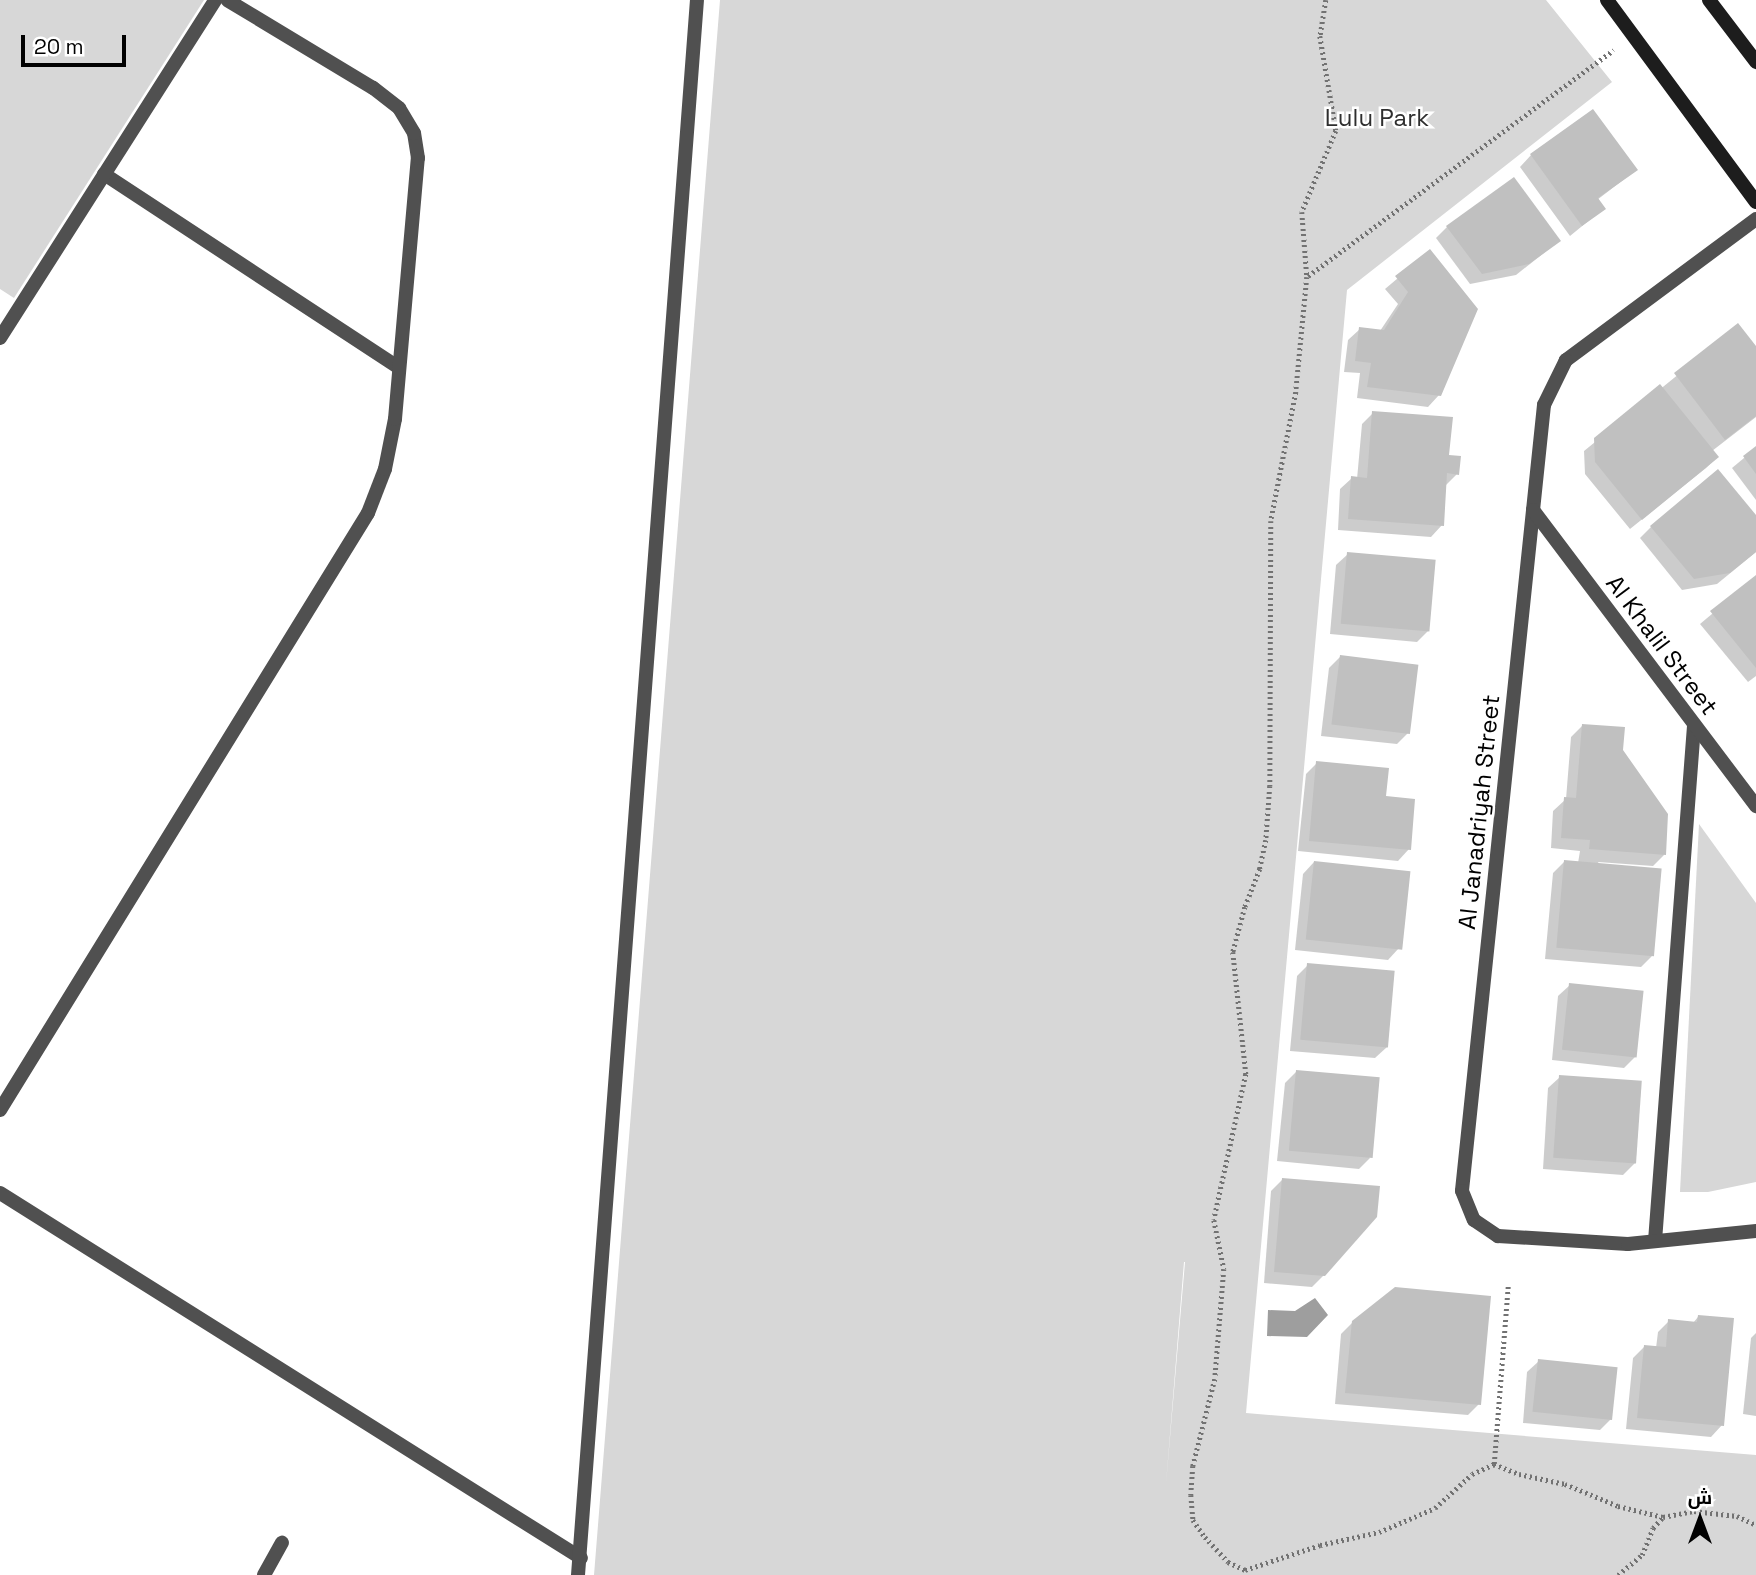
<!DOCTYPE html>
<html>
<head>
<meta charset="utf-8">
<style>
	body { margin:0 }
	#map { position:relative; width:1756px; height:1575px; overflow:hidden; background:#fff; font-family:"Space Grotesk",Cairo,sans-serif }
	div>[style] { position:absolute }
	.green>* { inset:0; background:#d7d7d7 }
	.water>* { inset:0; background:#9e9e9e }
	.shadow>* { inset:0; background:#0003 }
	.building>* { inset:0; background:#c0c0c0; transform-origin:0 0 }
	.path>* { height:4.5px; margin-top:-2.25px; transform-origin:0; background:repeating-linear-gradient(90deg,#727272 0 2px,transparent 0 5.5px) }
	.lane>* { height:14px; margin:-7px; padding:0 7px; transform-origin:7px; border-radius:7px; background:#505050 }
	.street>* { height:14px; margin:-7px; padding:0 7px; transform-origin:7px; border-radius:7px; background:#505050 }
	.secondary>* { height:14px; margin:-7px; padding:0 7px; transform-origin:7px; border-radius:7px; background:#1d1d1d }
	span { translate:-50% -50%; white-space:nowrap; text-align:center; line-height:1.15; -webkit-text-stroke:5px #fff; paint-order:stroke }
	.park-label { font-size:24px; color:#2e2e2e }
	.street-label { font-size:24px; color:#000 }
	.north { position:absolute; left:1665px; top:1484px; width:70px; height:70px; -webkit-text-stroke:5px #fff; paint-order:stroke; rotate:0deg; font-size:19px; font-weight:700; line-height:28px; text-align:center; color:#000 }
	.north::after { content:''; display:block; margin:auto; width:24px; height:32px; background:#000; clip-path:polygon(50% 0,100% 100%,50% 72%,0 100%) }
	.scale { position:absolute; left:21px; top:35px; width:105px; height:32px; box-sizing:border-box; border:4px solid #000; border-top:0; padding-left:9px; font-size:21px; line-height:24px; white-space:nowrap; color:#000; -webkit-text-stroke:5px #fff; paint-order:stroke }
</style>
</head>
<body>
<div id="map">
	<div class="green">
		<div style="clip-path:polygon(0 0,204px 0,14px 298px,0 289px)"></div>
		<div style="clip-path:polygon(evenodd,720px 0,1546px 0,1612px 82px,1347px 290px,1246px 1413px,1756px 1455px,1756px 1575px,594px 1575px,720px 0,1184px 1262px,1185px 1262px,1166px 1484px,1184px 1262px)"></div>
		<div style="clip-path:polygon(1699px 824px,1756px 903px,1756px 1182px,1708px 1192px,1680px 1192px)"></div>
	</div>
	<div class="water">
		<div style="clip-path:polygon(1315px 1298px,1328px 1315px,1307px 1337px,1267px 1336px,1268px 1310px,1295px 1311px)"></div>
	</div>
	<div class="shadow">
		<div style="clip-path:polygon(1531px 155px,1636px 170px,1597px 200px,1603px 209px,1570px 236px,1520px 167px)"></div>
		<div style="clip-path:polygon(1447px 227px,1559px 241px,1516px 275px,1470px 284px,1436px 238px)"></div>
		<div style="clip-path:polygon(1430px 251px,1439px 395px,1428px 407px,1357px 398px,1360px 373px,1344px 372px,1348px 340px,1360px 329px,1380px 331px,1398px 304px,1385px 289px)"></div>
		<div style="clip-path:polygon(1738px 326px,1756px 349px,1756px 417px,1712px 451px,1717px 457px,1706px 468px,1630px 529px,1585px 474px,1584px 451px)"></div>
		<div style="clip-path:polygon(1373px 413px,1448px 457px,1457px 474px,1446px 485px,1442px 525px,1431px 537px,1338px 530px,1340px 489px,1352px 478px,1357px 479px,1362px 424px)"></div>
		<div style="clip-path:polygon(1756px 448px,1756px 500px,1732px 468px)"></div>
		<div style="clip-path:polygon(1756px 518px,1756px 552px,1717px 584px,1682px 590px,1640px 538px,1651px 527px)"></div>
		<div style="clip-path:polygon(1348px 554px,1428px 631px,1417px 642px,1330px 634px,1336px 565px)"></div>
		<div style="clip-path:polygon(1756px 577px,1756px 676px,1748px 682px,1700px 624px)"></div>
		<div style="clip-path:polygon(1340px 657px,1408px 733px,1397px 744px,1321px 736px,1329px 668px)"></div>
		<div style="clip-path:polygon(1582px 726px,1621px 750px,1664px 855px,1653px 866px,1598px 862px,1652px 956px,1641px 967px,1545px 959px,1553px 873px,1564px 862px,1578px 863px,1580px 851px,1551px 848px,1553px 811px,1566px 799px,1571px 737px)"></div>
		<div style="clip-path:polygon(1317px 763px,1384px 798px,1409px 849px,1398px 861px,1298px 851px,1306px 774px)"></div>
		<div style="clip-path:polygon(1314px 862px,1399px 948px,1388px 960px,1295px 950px,1303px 874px)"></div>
		<div style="clip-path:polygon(1308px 965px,1387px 1047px,1375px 1058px,1290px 1051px,1297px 976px)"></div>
		<div style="clip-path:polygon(1570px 985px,1635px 1057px,1624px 1068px,1552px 1060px,1558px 996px)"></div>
		<div style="clip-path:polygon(1297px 1071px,1370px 1158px,1359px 1169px,1277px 1161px,1285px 1083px)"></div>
		<div style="clip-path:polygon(1560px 1077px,1635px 1163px,1623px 1175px,1543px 1169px,1548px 1088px)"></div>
		<div style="clip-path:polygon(1282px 1180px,1324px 1275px,1312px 1287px,1264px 1283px,1271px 1191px)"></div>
		<div style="clip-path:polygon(1698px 1317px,1722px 1425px,1711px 1437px,1626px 1429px,1633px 1358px,1644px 1347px,1656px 1348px,1658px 1332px,1669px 1321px,1693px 1323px)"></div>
		<div style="clip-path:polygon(1353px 1322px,1479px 1404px,1468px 1415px,1335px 1404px,1341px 1334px)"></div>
		<div style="clip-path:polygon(1756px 1333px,1756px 1416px,1743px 1414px,1751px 1338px)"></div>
		<div style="clip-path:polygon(1539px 1361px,1611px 1419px,1600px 1430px,1523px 1423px,1527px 1372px)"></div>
	</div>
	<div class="building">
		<div style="clip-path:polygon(1593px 109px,1638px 170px,1598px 198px,1606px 209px,1582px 226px,1530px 154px)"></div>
		<div style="clip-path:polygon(1514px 177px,1561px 241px,1529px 264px,1482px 274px,1446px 226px)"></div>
		<div style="clip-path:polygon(1430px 249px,1478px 309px,1441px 396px,1367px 387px,1371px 363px,1355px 361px,1359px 327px,1384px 330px,1408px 292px,1395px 276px)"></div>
		<div style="clip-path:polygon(1738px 323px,1756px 346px,1756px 416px,1725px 440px,1674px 373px)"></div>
		<div style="clip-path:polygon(1660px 384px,1719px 457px,1642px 520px,1595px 462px,1594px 438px)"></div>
		<div style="clip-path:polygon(1372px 411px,1453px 417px,1449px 455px,1461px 456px,1459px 475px,1447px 473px,1444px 526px,1348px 519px,1351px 476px,1367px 478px)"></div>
		<div style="clip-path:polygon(1756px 446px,1756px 474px,1743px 456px)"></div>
		<div style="clip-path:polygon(1718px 469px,1756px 515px,1756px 552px,1730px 573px,1694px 579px,1650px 526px)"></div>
		<div style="left:1347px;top:552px;width:89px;height:72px;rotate:5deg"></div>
		<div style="clip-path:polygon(1756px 575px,1756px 668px,1710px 611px)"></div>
		<div style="left:1340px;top:655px;width:79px;height:70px;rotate:7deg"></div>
		<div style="clip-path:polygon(1582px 724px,1625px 727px,1623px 750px,1668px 814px,1666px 855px,1589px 849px,1590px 840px,1561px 838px,1564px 797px,1576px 798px)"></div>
		<div style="clip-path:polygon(1316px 761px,1389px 768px,1386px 796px,1415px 799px,1411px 850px,1309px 841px)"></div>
		<div style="left:1564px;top:860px;width:98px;height:88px;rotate:5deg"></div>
		<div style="left:1314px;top:861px;width:97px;height:79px;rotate:6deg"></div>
		<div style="left:1307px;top:963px;width:88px;height:77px;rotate:5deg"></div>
		<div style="left:1569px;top:983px;width:75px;height:67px;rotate:6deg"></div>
		<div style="left:1296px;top:1070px;width:84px;height:81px;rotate:5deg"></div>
		<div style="left:1559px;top:1075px;width:83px;height:83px;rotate:4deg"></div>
		<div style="clip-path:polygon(1282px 1178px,1380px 1186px,1377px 1217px,1325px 1276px,1274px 1272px)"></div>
		<div style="clip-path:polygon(1395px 1287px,1491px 1296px,1481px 1405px,1345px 1393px,1352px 1321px)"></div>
		<div style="clip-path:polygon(1698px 1315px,1734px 1318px,1724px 1426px,1637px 1418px,1644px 1345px,1666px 1347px,1668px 1319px,1697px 1322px)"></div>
		<div style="left:1538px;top:1359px;width:80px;height:53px;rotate:6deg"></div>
	</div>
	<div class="path">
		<div style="left:1326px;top:0;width:36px;rotate:99deg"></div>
		<div style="left:1320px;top:36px;width:96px;rotate:80.4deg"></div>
		<div style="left:1336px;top:131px;width:88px;rotate:112.8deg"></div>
		<div style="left:1302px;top:212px;width:65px;rotate:85.6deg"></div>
		<div style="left:1307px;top:277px;width:116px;rotate:95.5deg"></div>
		<div style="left:1296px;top:392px;width:131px;rotate:101deg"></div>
		<div style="left:1271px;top:521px;width:265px;rotate:90.2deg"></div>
		<div style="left:1270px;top:786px;width:54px;rotate:94.2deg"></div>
		<div style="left:1266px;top:840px;width:30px;rotate:102deg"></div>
		<div style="left:1260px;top:869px;width:41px;rotate:111.5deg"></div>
		<div style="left:1245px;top:907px;width:47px;rotate:104.9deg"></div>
		<div style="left:1233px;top:952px;width:123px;rotate:83.9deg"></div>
		<div style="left:1246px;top:1074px;width:149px;rotate:102.4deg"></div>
		<div style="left:1214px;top:1220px;width:50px;rotate:78.5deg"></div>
		<div style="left:1224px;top:1269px;width:110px;rotate:94.7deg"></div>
		<div style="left:1215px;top:1379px;width:90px;rotate:104.2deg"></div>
		<div style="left:1193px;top:1466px;width:29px;rotate:94deg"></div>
		<div style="left:1191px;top:1495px;width:25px;rotate:85deg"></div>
		<div style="left:1193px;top:1520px;width:21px;rotate:55deg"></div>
		<div style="left:1205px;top:1537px;width:34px;rotate:47deg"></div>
		<div style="left:1228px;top:1562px;width:19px;rotate:25deg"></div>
		<div style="left:1245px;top:1570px;width:79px;rotate:-18.4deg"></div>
		<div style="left:1320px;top:1545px;width:60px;rotate:-12.4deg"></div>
		<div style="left:1379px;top:1532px;width:61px;rotate:-23.2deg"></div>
		<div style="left:1435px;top:1508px;width:50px;rotate:-42.6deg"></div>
		<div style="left:1472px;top:1474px;width:24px;rotate:-24deg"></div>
		<div style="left:1494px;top:1464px;width:179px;rotate:-85.5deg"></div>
		<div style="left:1308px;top:276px;width:380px;rotate:-36.5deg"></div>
		<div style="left:1494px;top:1464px;width:27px;rotate:22deg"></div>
		<div style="left:1519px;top:1474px;width:47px;rotate:12.3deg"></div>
		<div style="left:1565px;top:1484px;width:57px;rotate:22.5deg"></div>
		<div style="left:1618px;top:1506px;width:46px;rotate:13.7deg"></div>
		<div style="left:1618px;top:1575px;width:31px;rotate:-40deg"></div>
		<div style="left:1642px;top:1555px;width:29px;rotate:-68deg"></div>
		<div style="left:1653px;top:1528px;width:15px;rotate:-48deg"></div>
		<div style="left:1663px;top:1517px;width:32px;rotate:-11deg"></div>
		<div style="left:1694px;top:1511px;width:43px;rotate:6.6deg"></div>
		<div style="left:1737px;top:1516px;width:21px;rotate:25deg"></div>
	</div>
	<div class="lane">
		<div style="left:1655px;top:1241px;width:516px;rotate:-85.67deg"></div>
		<div style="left:264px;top:1575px;width:37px;rotate:-61deg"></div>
	</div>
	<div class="street">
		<div style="left:104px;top:174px;width:352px;rotate:33.3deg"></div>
		<div style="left:1756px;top:219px;width:237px;rotate:143.4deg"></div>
		<div style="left:1566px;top:360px;width:50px;rotate:116.1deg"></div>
		<div style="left:1544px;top:405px;width:790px;rotate:95.96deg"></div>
		<div style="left:1462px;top:1191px;width:31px;rotate:68deg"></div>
		<div style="left:1474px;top:1220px;width:29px;rotate:34deg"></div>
		<div style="left:1498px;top:1236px;width:130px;rotate:3.5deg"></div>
		<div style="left:1628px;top:1244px;width:129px;rotate:-5.8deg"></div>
		<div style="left:0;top:338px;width:401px;rotate:-57.5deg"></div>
		<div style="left:1533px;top:510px;width:371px;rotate:53deg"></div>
		<div style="left:0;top:1110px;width:701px;rotate:-58.35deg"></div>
		<div style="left:368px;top:513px;width:47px;rotate:-68.9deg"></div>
		<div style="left:385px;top:469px;width:51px;rotate:-78.7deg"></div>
		<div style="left:395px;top:419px;width:262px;rotate:-85deg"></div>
		<div style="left:418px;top:158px;width:25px;rotate:-99deg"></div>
		<div style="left:414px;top:133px;width:29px;rotate:-121deg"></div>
		<div style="left:399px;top:108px;width:33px;rotate:-142deg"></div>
		<div style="left:373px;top:88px;width:170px;rotate:-148.9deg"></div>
		<div style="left:0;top:1193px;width:686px;rotate:32.14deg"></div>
		<div style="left:578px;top:1575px;width:1579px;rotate:-85.68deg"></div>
	</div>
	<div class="secondary">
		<div style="left:1607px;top:0;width:251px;rotate:53.6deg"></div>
		<div style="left:1709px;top:0;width:78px;rotate:52.8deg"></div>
	</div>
	<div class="park-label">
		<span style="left:1377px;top:118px">Lulu Park</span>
	</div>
	<div class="street-label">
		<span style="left:1662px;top:645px;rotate:53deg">Al Khalil Street</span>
		<span style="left:1479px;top:812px;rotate:-84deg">Al Janadriyah Street</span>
	</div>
	<div class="north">ش</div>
	<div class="scale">20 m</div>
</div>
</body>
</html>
